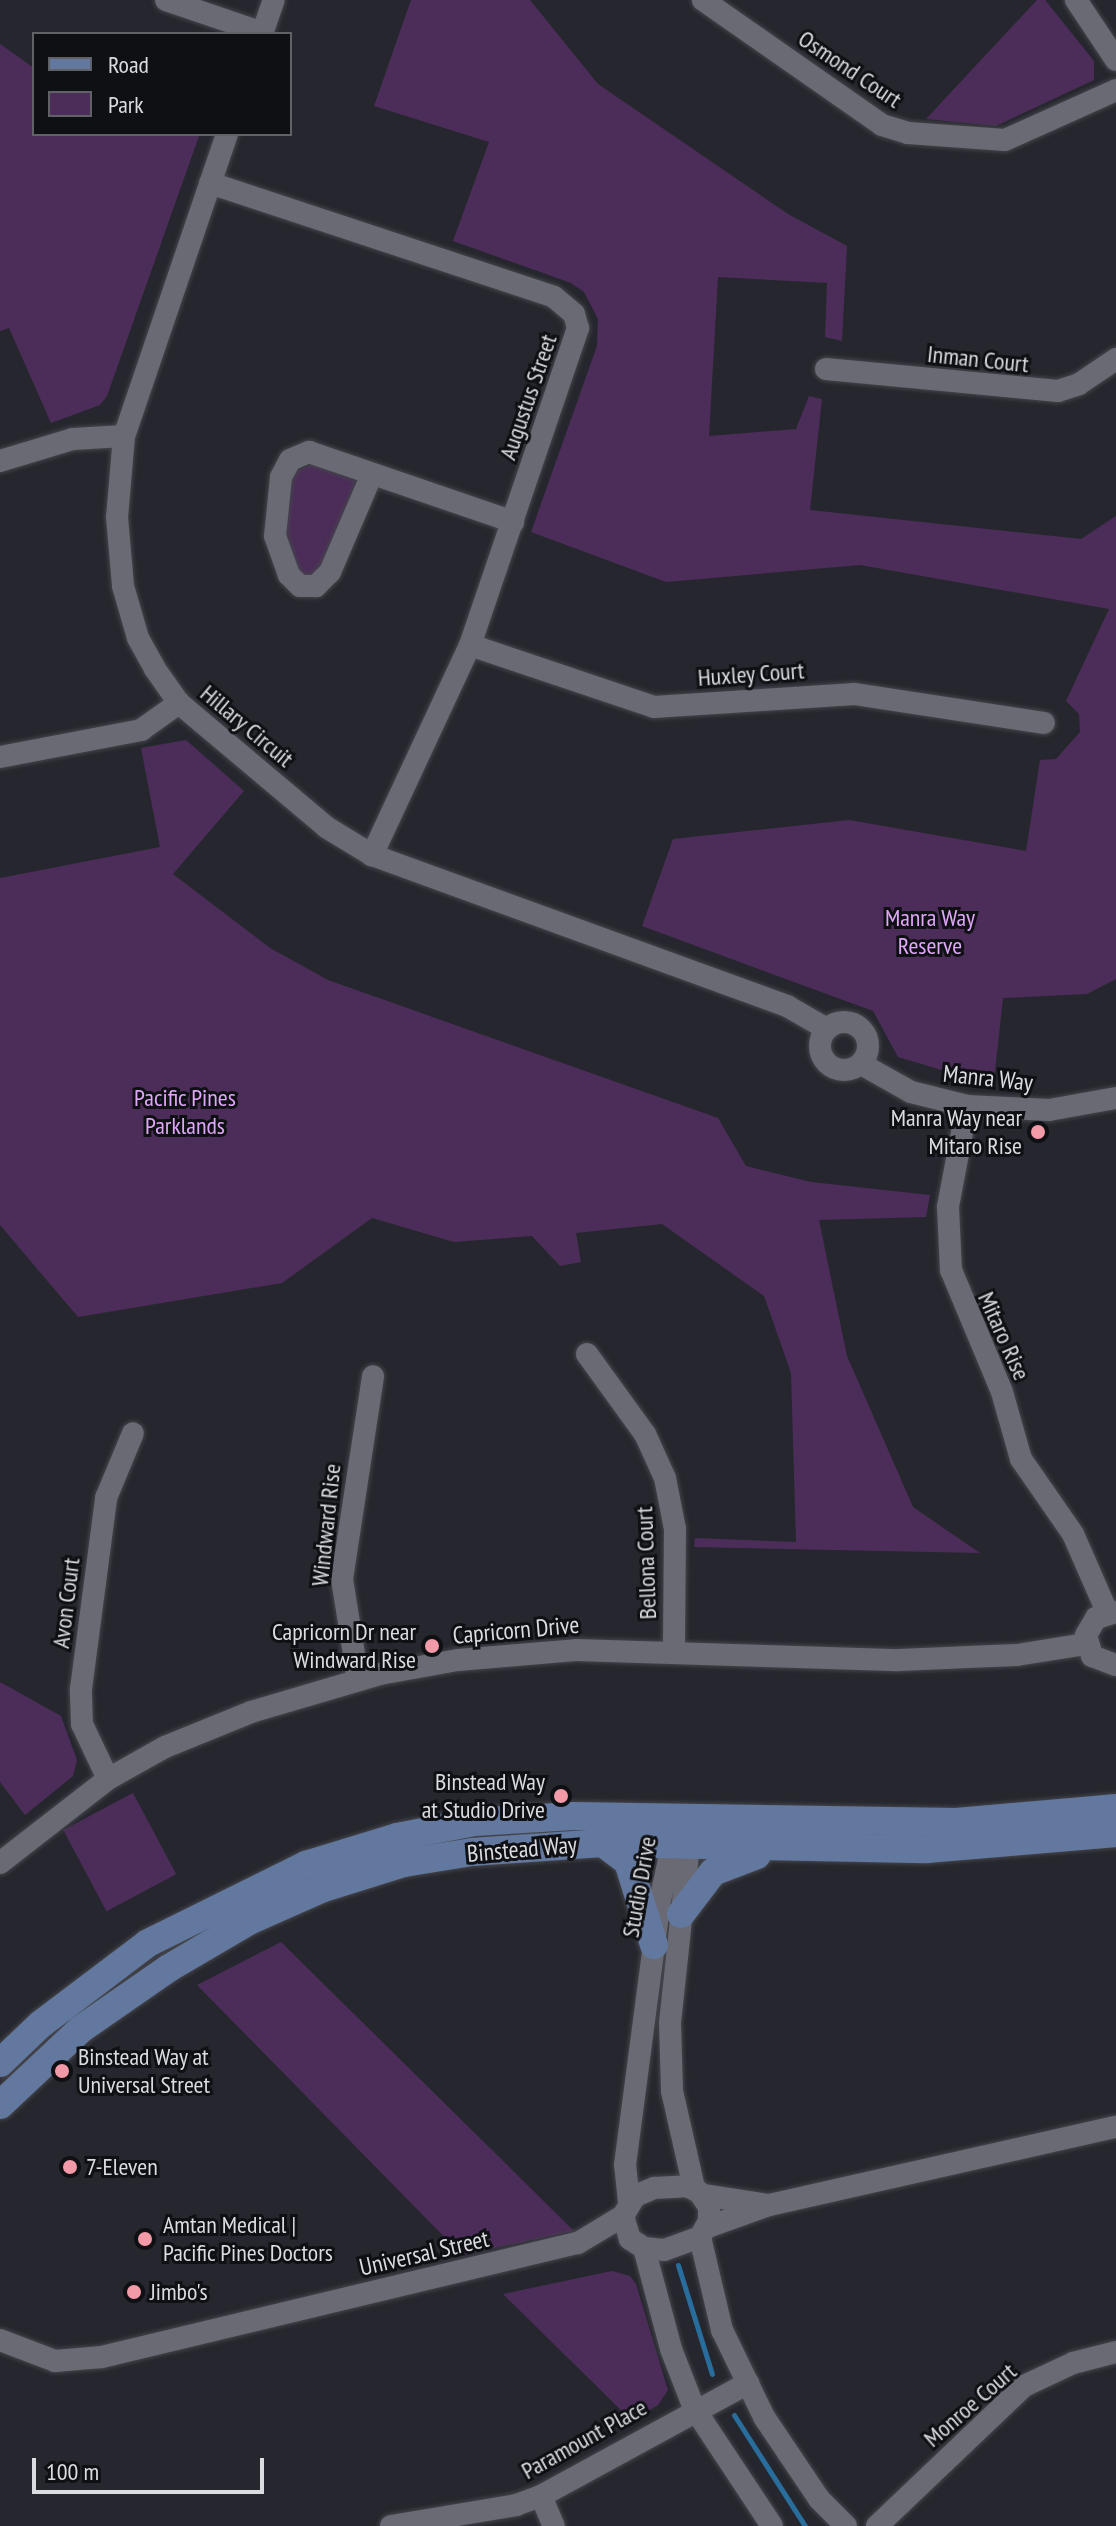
<!DOCTYPE html>
<html>
<head>
<meta charset="utf-8">
<style>
	body { margin:0 }
	#map { position:relative; width:1116px; height:2526px; overflow:hidden; background:#26272e; font-family:"PT Sans Narrow",sans-serif }
	div>[style] { position:absolute }
	.green>* { inset:0; background:#4c2d59; transform-origin:0 0 }
	.stream>* { height:5px; margin:-2.5px; padding:0 2.5px; transform-origin:2.5px; border-radius:2.5px; background:#296d9c }
	.roads { filter:drop-shadow(0 0 2px #44454b) drop-shadow(0 0 2px #44454b) }
	.minor>* { height:22px; margin:-11px; padding:0 11px; transform-origin:11px; border-radius:11px; background:#696a73 }
	.minor>.ring { margin:-11px; padding:0; box-sizing:content-box; background:none; border:22px solid #696a73; border-radius:50% }
	.major>* { height:28px; margin:-14px; padding:0 14px; transform-origin:14px; border-radius:14px; background:#63789e }
	.dots>* { width:22px; height:22px; translate:-50% -50%; box-sizing:border-box; border:4px solid #0f1013; border-radius:50% }
	span { translate:-50% -50%; white-space:nowrap; text-align:center; line-height:1.15; -webkit-text-stroke:6px #0f1013; paint-order:stroke }
	.street-label { font-size:24px; color:#dbdce1 }
	.park-label { font-size:24px; color:#e0a6fa }
	.poi-label { font-size:24px; color:#dbdce1 }
	.right { translate:-100% -50%; text-align:right }
	.left { translate:0 -50%; text-align:left }
	.legend { position:absolute; left:32px; top:32px; width:260px; height:104px; box-sizing:border-box; background:#0f1013; border:2px solid #616265; margin:0; padding:10px 14px; list-style:none; font-size:24px; color:#dbdce1 }
	.legend li { display:flex; align-items:center; gap:16px; height:40px }
	.legend b { width:40px; border:2px solid #616265 }
	.scale { position:absolute; left:32px; top:2458px; width:232px; height:36px; box-sizing:border-box; border:4px solid #dbdce1; border-top:0; padding-left:10px; font-size:24px; line-height:28px; white-space:nowrap; color:#dbdce1; -webkit-text-stroke:6px #0f1013; paint-order:stroke }
</style>
</head>
<body>
<div id="map">
	<div class="green">
		<div style="clip-path:polygon(411px 0,530px 0,598px 84px,788px 214px,847px 246px,842px 341px,825px 337px,827px 283px,718px 277px,709px 436px,796px 429px,809px 396px,822px 399px,810px 510px,1081px 539px,1116px 516px,1116px 979px,1087px 994px,1003px 998px,994px 1081px,972px 1079px,898px 1057px,873px 1011px,642px 926px,673px 839px,849px 820px,1026px 851px,1040px 760px,1056px 759px,1080px 732px,1079px 714px,1066px 701px,1109px 609px,860px 565px,666px 582px,531px 532px,597px 346px,598px 319px,584px 292px,571px 283px,453px 241px,489px 142px,374px 106px)"></div>
		<div style="clip-path:polygon(1037px 0,1045px 0,1094px 61px,1094px 80px,996px 126px,926px 119px)"></div>
		<div style="clip-path:polygon(0 44px,34px 68px,34px 134px,199px 136px,107px 396px,100px 405px,51px 423px,9px 328px,0 331px)"></div>
		<div style="clip-path:polygon(313px 464px,356px 481px,325px 562px,313px 576px,298px 573px,284px 534px,289px 487px,296px 471px)"></div>
		<div style="clip-path:polygon(186px 740px,244px 791px,173px 874px,270px 948px,328px 980px,718px 1118px,746px 1166px,811px 1182px,930px 1195px,926px 1217px,819px 1220px,847px 1356px,913px 1507px,980px 1553px,694px 1547px,695px 1538px,796px 1542px,791px 1373px,764px 1296px,662px 1224px,576px 1233px,581px 1262px,560px 1266px,532px 1236px,454px 1242px,372px 1218px,282px 1283px,78px 1317px,0 1225px,0 878px,160px 847px,141px 748px)"></div>
		<div style="clip-path:polygon(0 1682px,61px 1716px,77px 1760px,73px 1776px,25px 1815px,0 1782px)"></div>
		<div style="left:133px;top:1793px;width:92px;height:79px;rotate:62deg"></div>
		<div style="clip-path:polygon(281px 1942px,574px 2231px,462px 2255px,197px 1985px)"></div>
		<div style="clip-path:polygon(612px 2271px,630px 2276px,636px 2284px,668px 2390px,658px 2405px,632px 2421px,503px 2294px)"></div>
	</div>
	<div class="stream">
		<div style="left:678px;top:2265px;width:114px;rotate:72.7deg"></div>
		<div style="left:734px;top:2415px;width:132px;rotate:57.4deg"></div>
	</div>
	<div class="roads">
		<div class="minor">
			<div style="left:166px;top:0;width:102px;rotate:18.8deg"></div>
			<div style="left:703px;top:0;width:218px;rotate:34.9deg"></div>
			<div style="left:882px;top:125px;width:27px;rotate:17deg"></div>
			<div style="left:908px;top:133px;width:97px;rotate:4.1deg"></div>
			<div style="left:1005px;top:140px;width:122px;rotate:-24.2deg"></div>
			<div style="left:1076px;top:0;width:72px;rotate:56.3deg"></div>
			<div style="left:262px;top:34px;width:36px;rotate:-71deg"></div>
			<div style="left:227px;top:134px;width:319px;rotate:108.8deg"></div>
			<div style="left:124px;top:436px;width:81px;rotate:94.9deg"></div>
			<div style="left:117px;top:517px;width:69px;rotate:85deg"></div>
			<div style="left:123px;top:586px;width:54px;rotate:73.9deg"></div>
			<div style="left:138px;top:638px;width:35px;rotate:61deg"></div>
			<div style="left:155px;top:669px;width:42px;rotate:54.8deg"></div>
			<div style="left:179px;top:703px;width:192px;rotate:40.1deg"></div>
			<div style="left:326px;top:827px;width:54px;rotate:31.3deg"></div>
			<div style="left:372px;top:855px;width:442px;rotate:20deg"></div>
			<div style="left:787px;top:1006px;width:46px;rotate:29.9deg"></div>
			<div style="left:210px;top:183px;width:362px;rotate:18.3deg"></div>
			<div style="left:554px;top:297px;width:26px;rotate:40deg"></div>
			<div style="left:574px;top:314px;width:15px;rotate:74deg"></div>
			<div style="left:578px;top:328px;width:335px;rotate:108.8deg"></div>
			<div style="left:470px;top:645px;width:232px;rotate:115deg"></div>
			<div style="left:826px;top:369px;width:233px;rotate:5.4deg"></div>
			<div style="left:1058px;top:391px;width:22px;rotate:-18deg"></div>
			<div style="left:1079px;top:384px;width:45px;rotate:-34deg"></div>
			<div style="left:0;top:461px;width:76px;rotate:-16.8deg"></div>
			<div style="left:73px;top:439px;width:51px;rotate:-3.4deg"></div>
			<div style="left:372px;top:474px;width:107px;rotate:113.2deg"></div>
			<div style="left:330px;top:572px;width:20px;rotate:135deg"></div>
			<div style="left:316px;top:586px;width:16px;rotate:180deg"></div>
			<div style="left:300px;top:586px;width:16px;rotate:-135deg"></div>
			<div style="left:289px;top:575px;width:41px;rotate:-109.7deg"></div>
			<div style="left:275px;top:536px;width:59px;rotate:-84.2deg"></div>
			<div style="left:281px;top:477px;width:19px;rotate:-62deg"></div>
			<div style="left:290px;top:460px;width:21px;rotate:-23deg"></div>
			<div style="left:309px;top:452px;width:216px;rotate:18.9deg"></div>
			<div style="left:470px;top:645px;width:194px;rotate:18.6deg"></div>
			<div style="left:654px;top:707px;width:201px;rotate:-3.7deg"></div>
			<div style="left:855px;top:694px;width:191px;rotate:8.7deg"></div>
			<div style="left:0;top:757px;width:144px;rotate:-10.8deg"></div>
			<div style="left:141px;top:730px;width:47px;rotate:-35.4deg"></div>
			<div class="ring" style="left:820px;top:1022px;width:26px;height:26px"></div>
			<div style="left:861px;top:1064px;width:57px;rotate:29.2deg"></div>
			<div style="left:911px;top:1092px;width:58px;rotate:14deg"></div>
			<div style="left:967px;top:1106px;width:82px;rotate:2.8deg"></div>
			<div style="left:1049px;top:1110px;width:68px;rotate:-10.2deg"></div>
			<div style="left:967px;top:1106px;width:103px;rotate:100.7deg"></div>
			<div style="left:948px;top:1207px;width:63px;rotate:87.3deg"></div>
			<div style="left:951px;top:1270px;width:132px;rotate:67.3deg"></div>
			<div style="left:1002px;top:1392px;width:70px;rotate:74.2deg"></div>
			<div style="left:1021px;top:1459px;width:91px;rotate:55.3deg"></div>
			<div style="left:1073px;top:1534px;width:85px;rotate:66.4deg"></div>
			<div style="left:587px;top:1354px;width:99px;rotate:54.1deg"></div>
			<div style="left:645px;top:1434px;width:48px;rotate:65.6deg"></div>
			<div style="left:665px;top:1478px;width:52px;rotate:78.9deg"></div>
			<div style="left:675px;top:1529px;width:121px;rotate:90.5deg"></div>
			<div style="left:1116px;top:1612px;width:21px;rotate:163deg"></div>
			<div style="left:1096px;top:1618px;width:20px;rotate:120deg"></div>
			<div style="left:1086px;top:1635px;width:22px;rotate:74deg"></div>
			<div style="left:1092px;top:1656px;width:26px;rotate:21deg"></div>
			<div style="left:358px;top:1679px;width:101px;rotate:-99.1deg"></div>
			<div style="left:342px;top:1579px;width:205px;rotate:-81.3deg"></div>
			<div style="left:108px;top:1779px;width:61px;rotate:-115.3deg"></div>
			<div style="left:82px;top:1724px;width:35px;rotate:-92deg"></div>
			<div style="left:81px;top:1689px;width:193px;rotate:-82.5deg"></div>
			<div style="left:106px;top:1498px;width:70px;rotate:-67.4deg"></div>
			<div style="left:686px;top:1829px;width:16px;rotate:79deg"></div>
			<div style="left:689px;top:1845px;width:179px;rotate:96.1deg"></div>
			<div style="left:670px;top:2023px;width:68px;rotate:88.3deg"></div>
			<div style="left:672px;top:2091px;width:99px;rotate:77.2deg"></div>
			<div style="left:0;top:1863px;width:137px;rotate:-37.9deg"></div>
			<div style="left:108px;top:1779px;width:65px;rotate:-29.3deg"></div>
			<div style="left:165px;top:1747px;width:93px;rotate:-22.1deg"></div>
			<div style="left:251px;top:1712px;width:134px;rotate:-16.4deg"></div>
			<div style="left:380px;top:1674px;width:79px;rotate:-10.2deg"></div>
			<div style="left:458px;top:1660px;width:118px;rotate:-4.8deg"></div>
			<div style="left:576px;top:1650px;width:323px;rotate:1.8deg"></div>
			<div style="left:899px;top:1660px;width:118px;rotate:-2.4deg"></div>
			<div style="left:1017px;top:1655px;width:70px;rotate:-9.1deg"></div>
			<div style="left:687px;top:2186px;width:13px;rotate:27deg"></div>
			<div style="left:699px;top:2192px;width:18px;rotate:56deg"></div>
			<div style="left:709px;top:2207px;width:14px;rotate:90deg"></div>
			<div style="left:709px;top:2221px;width:18px;rotate:119deg"></div>
			<div style="left:700px;top:2237px;width:38px;rotate:160deg"></div>
			<div style="left:664px;top:2250px;width:20px;rotate:-174deg"></div>
			<div style="left:644px;top:2248px;width:17px;rotate:-147deg"></div>
			<div style="left:630px;top:2239px;width:24px;rotate:-107deg"></div>
			<div style="left:623px;top:2216px;width:23px;rotate:-59deg"></div>
			<div style="left:635px;top:2196px;width:21px;rotate:-23deg"></div>
			<div style="left:654px;top:2188px;width:33px;rotate:-3deg"></div>
			<div style="left:703px;top:2195px;width:67px;rotate:8.6deg"></div>
			<div style="left:629px;top:2202px;width:37px;rotate:-96deg"></div>
			<div style="left:625px;top:2165px;width:262px;rotate:-82.5deg"></div>
			<div style="left:659px;top:1905px;width:75px;rotate:-77.6deg"></div>
			<div style="left:708px;top:2227px;width:65px;rotate:-19.8deg"></div>
			<div style="left:769px;top:2205px;width:356px;rotate:-12.7deg"></div>
			<div style="left:700px;top:2237px;width:96px;rotate:76.7deg"></div>
			<div style="left:722px;top:2330px;width:97px;rotate:64.2deg"></div>
			<div style="left:764px;top:2417px;width:99px;rotate:56.1deg"></div>
			<div style="left:819px;top:2499px;width:38px;rotate:45deg"></div>
			<div style="left:644px;top:2248px;width:105px;rotate:75deg"></div>
			<div style="left:671px;top:2349px;width:63px;rotate:68.7deg"></div>
			<div style="left:694px;top:2408px;width:141px;rotate:56.5deg"></div>
			<div style="left:0;top:2340px;width:59px;rotate:20.9deg"></div>
			<div style="left:55px;top:2361px;width:47px;rotate:-4.9deg"></div>
			<div style="left:102px;top:2357px;width:489px;rotate:-13.5deg"></div>
			<div style="left:578px;top:2243px;width:52px;rotate:-31deg"></div>
			<div style="left:541px;top:2496px;width:33px;rotate:67deg"></div>
			<div style="left:391px;top:2526px;width:127px;rotate:-9.5deg"></div>
			<div style="left:516px;top:2505px;width:27px;rotate:-20deg"></div>
			<div style="left:541px;top:2496px;width:236px;rotate:-28.6deg"></div>
			<div style="left:877px;top:2526px;width:203px;rotate:-43.6deg"></div>
			<div style="left:1024px;top:2386px;width:54px;rotate:-25.1deg"></div>
			<div style="left:1073px;top:2363px;width:44px;rotate:-14.3deg"></div>
		</div>
		<div class="major">
			<div style="left:603px;top:1843px;width:31px;rotate:37deg"></div>
			<div style="left:628px;top:1862px;width:87px;rotate:72.6deg"></div>
			<div style="left:681px;top:1914px;width:53px;rotate:-52.7deg"></div>
			<div style="left:713px;top:1872px;width:47px;rotate:-21.1deg"></div>
			<div style="left:0;top:2063px;width:57px;rotate:-43.6deg"></div>
			<div style="left:41px;top:2024px;width:134px;rotate:-37.1deg"></div>
			<div style="left:148px;top:1943px;width:176px;rotate:-26.3deg"></div>
			<div style="left:306px;top:1865px;width:95px;rotate:-17.1deg"></div>
			<div style="left:397px;top:1837px;width:79px;rotate:-10.9deg"></div>
			<div style="left:475px;top:1822px;width:98px;rotate:-3.5deg"></div>
			<div style="left:573px;top:1816px;width:383px;rotate:0.9deg"></div>
			<div style="left:956px;top:1822px;width:161px;rotate:-5deg"></div>
			<div style="left:0;top:2105px;width:111px;rotate:-43.2deg"></div>
			<div style="left:81px;top:2029px;width:107px;rotate:-34.7deg"></div>
			<div style="left:169px;top:1968px;width:93px;rotate:-30.4deg"></div>
			<div style="left:249px;top:1921px;width:79px;rotate:-24deg"></div>
			<div style="left:321px;top:1889px;width:87px;rotate:-17.4deg"></div>
			<div style="left:404px;top:1863px;width:69px;rotate:-9.2deg"></div>
			<div style="left:472px;top:1852px;width:131px;rotate:-3.9deg"></div>
			<div style="left:603px;top:1843px;width:324px;rotate:1.1deg"></div>
			<div style="left:927px;top:1849px;width:190px;rotate:-4.8deg"></div>
		</div>
	</div>
	<div class="dots">
		<div style="left:1038px;top:1132px;background:#f39aa8"></div>
		<div style="left:432px;top:1646px;background:#f39aa8"></div>
		<div style="left:561px;top:1796px;background:#f39aa8"></div>
		<div style="left:62px;top:2071px;background:#f39aa8"></div>
		<div style="left:70px;top:2167px;background:#f39aa8"></div>
		<div style="left:145px;top:2239px;background:#f39aa8"></div>
		<div style="left:134px;top:2292px;background:#f39aa8"></div>
	</div>
	<div class="street-label">
		<span style="left:850px;top:69px;rotate:34deg">Osmond Court</span>
		<span style="left:978px;top:359px;rotate:6deg">Inman Court</span>
		<span style="left:528px;top:397px;rotate:-71deg">Augustus Street</span>
		<span style="left:751px;top:674px;rotate:-4deg">Huxley Court</span>
		<span style="left:247px;top:726px;rotate:40deg">Hillary Circuit</span>
		<span style="left:988px;top:1078px;rotate:6deg">Manra Way</span>
		<span style="left:1004px;top:1336px;rotate:66deg">Mitaro Rise</span>
		<span style="left:326px;top:1525px;rotate:-84deg">Windward Rise</span>
		<span style="left:646px;top:1563px;rotate:-92deg">Bellona Court</span>
		<span style="left:66px;top:1603px;rotate:-83deg">Avon Court</span>
		<span style="left:516px;top:1630px;rotate:-5deg">Capricorn Drive</span>
		<span style="left:522px;top:1849px;rotate:-5deg">Binstead Way</span>
		<span style="left:639px;top:1887px;rotate:-80deg">Studio Drive</span>
		<span style="left:424px;top:2253px;rotate:-13deg">Universal Street</span>
		<span style="left:970px;top:2405px;rotate:-41deg">Monroe Court</span>
		<span style="left:584px;top:2439px;rotate:-29deg">Paramount Place</span>
	</div>
	<div class="park-label">
		<span style="left:930px;top:932px">Manra Way<br>Reserve</span>
		<span style="left:185px;top:1112px">Pacific Pines<br>Parklands</span>
	</div>
	<div class="poi-label">
		<span class="right" style="left:1022px;top:1132px">Manra Way near<br>Mitaro Rise</span>
		<span class="right" style="left:416px;top:1646px">Capricorn Dr near<br>Windward Rise</span>
		<span class="right" style="left:545px;top:1796px">Binstead Way<br>at Studio Drive</span>
		<span class="left" style="left:78px;top:2071px">Binstead Way at<br>Universal Street</span>
		<span class="left" style="left:86px;top:2167px">7-Eleven</span>
		<span class="left" style="left:163px;top:2239px">Amtan Medical |<br>Pacific Pines Doctors</span>
		<span class="left" style="left:150px;top:2292px">Jimbo's</span>
	</div>
	<ul class="legend">
	<li><b style="height:10px;background:#63789e"></b>Road</li>
	<li><b style="height:22px;background:#4c2d59"></b>Park</li>
	</ul>
	<div class="scale">100 m</div>
</div>
</body>
</html>
